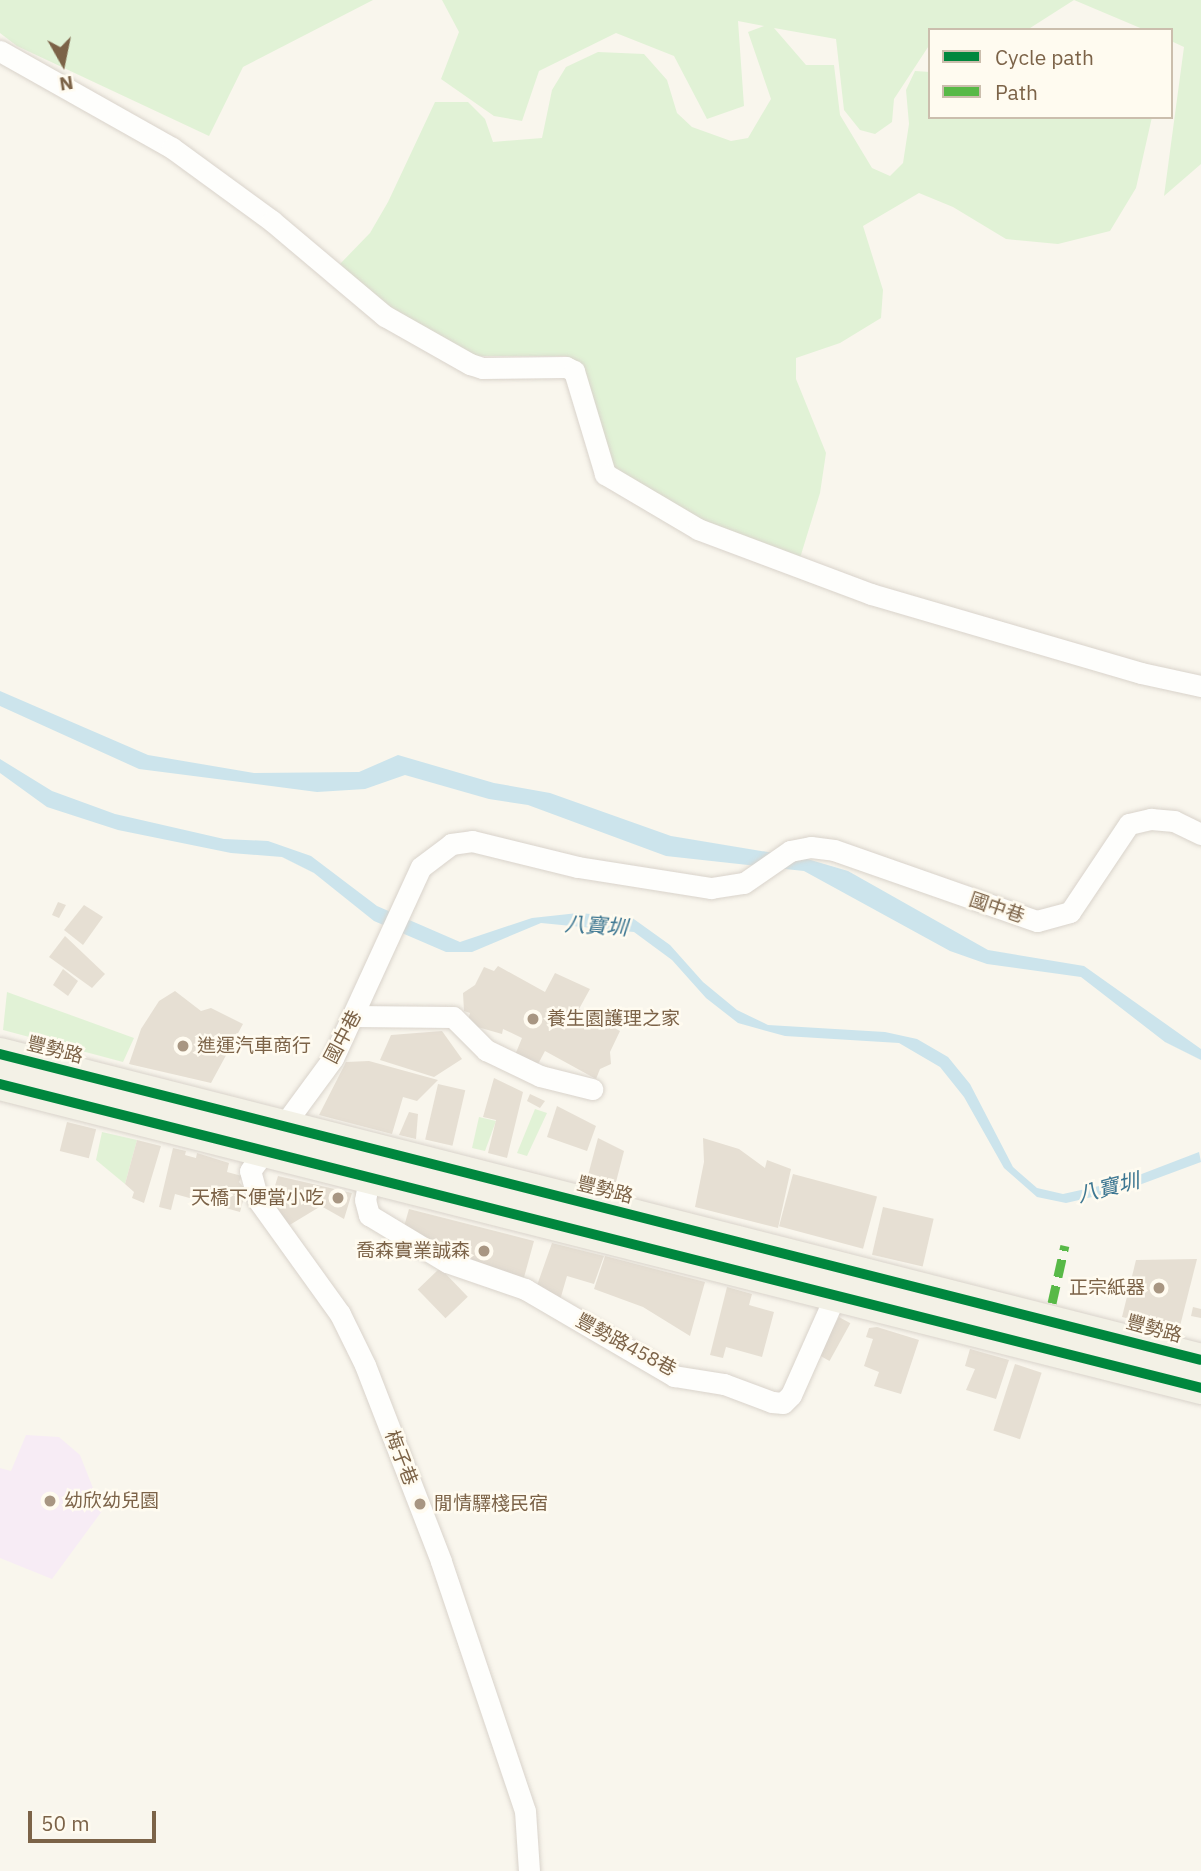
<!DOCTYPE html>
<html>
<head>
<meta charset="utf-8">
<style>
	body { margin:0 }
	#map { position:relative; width:1201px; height:1871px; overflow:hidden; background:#f9f6ed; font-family:"IBM Plex Sans","Noto Sans TC",sans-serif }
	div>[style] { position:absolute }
	.education>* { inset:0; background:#f7ecf5 }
	.green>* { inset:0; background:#e1f2d6 }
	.water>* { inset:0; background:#cce4ec }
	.building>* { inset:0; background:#e6dfd3; transform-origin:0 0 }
	.roads { filter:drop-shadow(0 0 2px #d9d3cb) drop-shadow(0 0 2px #d9d3cb) }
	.street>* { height:21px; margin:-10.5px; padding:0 10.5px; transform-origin:10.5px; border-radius:10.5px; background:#fefefc }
	.primary>* { height:32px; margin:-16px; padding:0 16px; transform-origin:16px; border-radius:16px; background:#f3f1e6 }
	.quiet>* { height:9px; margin-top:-4.5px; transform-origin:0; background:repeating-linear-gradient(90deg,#58b947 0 18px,transparent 0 27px) }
	.cycleway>* { height:10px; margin:-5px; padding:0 5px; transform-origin:5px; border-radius:5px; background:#00873e }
	.dots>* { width:19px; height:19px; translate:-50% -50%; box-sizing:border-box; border:4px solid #fffbf0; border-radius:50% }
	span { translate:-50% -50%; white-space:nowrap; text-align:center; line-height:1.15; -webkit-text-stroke:5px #fffbf0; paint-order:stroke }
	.street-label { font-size:19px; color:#7c6348 }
	.poi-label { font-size:19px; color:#7c6348 }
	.left { translate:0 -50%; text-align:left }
	.right { translate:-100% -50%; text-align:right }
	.water-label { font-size:21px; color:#3e7792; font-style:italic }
	.legend { position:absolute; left:928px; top:28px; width:245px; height:91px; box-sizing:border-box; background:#fffbf0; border:2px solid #cbbead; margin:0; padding:9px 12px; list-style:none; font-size:21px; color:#7c6348 }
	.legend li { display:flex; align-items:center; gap:14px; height:35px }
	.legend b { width:35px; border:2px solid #cbbead }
	.north { position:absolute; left:28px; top:28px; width:70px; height:70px; -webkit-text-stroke:5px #fffbf0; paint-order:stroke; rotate:171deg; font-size:19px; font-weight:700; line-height:28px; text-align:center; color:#7c6348 }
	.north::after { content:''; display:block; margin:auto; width:24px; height:32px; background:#7c6348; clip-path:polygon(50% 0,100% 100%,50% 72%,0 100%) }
	.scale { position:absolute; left:28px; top:1811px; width:128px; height:32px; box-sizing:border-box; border:4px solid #7c6348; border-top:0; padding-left:9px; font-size:21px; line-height:24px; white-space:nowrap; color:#7c6348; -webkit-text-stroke:5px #fffbf0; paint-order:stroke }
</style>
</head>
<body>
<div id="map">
	<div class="education">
		<div style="clip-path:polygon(26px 1435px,59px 1437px,80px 1455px,102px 1511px,52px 1579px,0 1558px,0 1468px,11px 1471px)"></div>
	</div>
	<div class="green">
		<div style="clip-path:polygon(0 0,373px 0,243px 67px,209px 136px,17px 46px,0 33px)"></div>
		<div style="clip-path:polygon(442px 0,1201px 0,1201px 164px,1164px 196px,1184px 47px,1171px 41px,1171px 30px,1145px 30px,1074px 0,1027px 30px,930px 30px,930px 44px,894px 99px,892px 122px,875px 134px,860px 130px,844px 110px,836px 39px,774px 28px,806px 65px,834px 65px,840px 115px,872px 168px,890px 176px,903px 163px,909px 124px,906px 90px,915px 71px,930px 72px,930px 117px,1152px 117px,1136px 188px,1110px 231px,1058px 244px,1006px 239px,953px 207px,919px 193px,863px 226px,883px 290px,881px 318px,840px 343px,796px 358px,796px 379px,826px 453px,820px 493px,800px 558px,703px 522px,612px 471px,580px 365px,566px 356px,475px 356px,392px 308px,339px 265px,370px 233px,388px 202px,435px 102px,468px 102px,485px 119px,493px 142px,542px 138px,552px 90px,566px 67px,598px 52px,644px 54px,667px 80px,677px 113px,692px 127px,731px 141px,748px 138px,771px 99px,748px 32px,764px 26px,738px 21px,744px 106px,707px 119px,674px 56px,616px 33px,539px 71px,522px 121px,494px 116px,441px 79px,459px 32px)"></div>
		<div style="clip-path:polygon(7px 992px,134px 1038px,123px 1062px,3px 1030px)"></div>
		<div style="clip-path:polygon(535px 1109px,547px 1113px,527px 1156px,517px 1153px)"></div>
		<div style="clip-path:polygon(479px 1117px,496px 1121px,485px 1151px,472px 1148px)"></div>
		<div style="clip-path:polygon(102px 1132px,137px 1140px,125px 1184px,96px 1160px)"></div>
	</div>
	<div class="water">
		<div style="clip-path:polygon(0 691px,148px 755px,254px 773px,359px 772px,398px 755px,494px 783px,550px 793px,671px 836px,804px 858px,848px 871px,988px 950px,1084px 966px,1201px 1049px,1201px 1060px,1165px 1042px,1081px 977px,987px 964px,950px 951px,804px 871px,666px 856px,528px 805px,489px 799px,405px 775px,365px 789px,317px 792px,139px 769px,0 706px)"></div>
		<div style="clip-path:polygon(0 759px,52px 791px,115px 814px,224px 839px,268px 841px,311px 856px,377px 906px,460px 942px,532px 918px,578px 913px,631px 917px,670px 945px,703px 982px,737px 1010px,768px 1025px,885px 1032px,917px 1039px,948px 1057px,970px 1084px,1013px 1167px,1037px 1188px,1063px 1194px,1126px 1180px,1199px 1152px,1201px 1162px,1131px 1188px,1066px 1203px,1037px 1197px,1004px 1168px,964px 1097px,940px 1067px,899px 1043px,785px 1036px,738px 1023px,706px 998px,672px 960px,634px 932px,541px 923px,472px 952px,446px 952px,374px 921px,314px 873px,282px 857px,231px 853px,118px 830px,47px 807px,0 773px)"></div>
	</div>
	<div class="building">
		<div style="clip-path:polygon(58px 902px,66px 905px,59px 918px,52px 915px)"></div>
		<div style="clip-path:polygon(84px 905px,103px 917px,83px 945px,64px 930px)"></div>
		<div style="clip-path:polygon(65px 936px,105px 974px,92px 988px,49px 957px)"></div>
		<div style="clip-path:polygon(498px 966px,545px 992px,555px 973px,590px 989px,579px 1009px,620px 1031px,610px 1052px,611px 1064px,600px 1069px,596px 1079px,545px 1051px,537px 1066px,515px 1055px,522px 1038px,503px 1029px,502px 1034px,467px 1024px,470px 1013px,464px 1011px,463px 993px,475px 985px,484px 967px,494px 971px)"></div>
		<div style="clip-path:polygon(63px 969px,78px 981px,68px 996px,53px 985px)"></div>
		<div style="clip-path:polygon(175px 991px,201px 1011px,211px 1008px,243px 1024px,211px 1083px,129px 1064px,141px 1029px,159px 1001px)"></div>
		<div style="clip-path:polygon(442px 1031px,462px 1059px,434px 1077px,380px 1060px,391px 1035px)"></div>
		<div style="clip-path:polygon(369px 1061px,438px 1080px,417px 1101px,403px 1097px,392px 1134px,319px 1115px,346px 1062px)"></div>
		<div style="clip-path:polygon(494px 1078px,523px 1092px,507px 1158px,488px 1153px,496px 1120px,483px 1117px)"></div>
		<div style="left:438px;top:1084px;width:28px;height:57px;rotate:13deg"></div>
		<div style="clip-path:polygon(530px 1094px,545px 1101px,540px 1108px,527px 1101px)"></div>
		<div style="clip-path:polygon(557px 1106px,596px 1126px,587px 1151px,547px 1137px)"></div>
		<div style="clip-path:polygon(409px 1112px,418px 1114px,416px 1139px,399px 1135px)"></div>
		<div style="left:67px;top:1122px;width:30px;height:30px;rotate:14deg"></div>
		<div style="clip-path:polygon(598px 1138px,624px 1151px,615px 1186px,587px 1179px)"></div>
		<div style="clip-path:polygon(703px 1138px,739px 1149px,765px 1168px,767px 1160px,791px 1169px,778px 1228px,695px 1207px,704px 1162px)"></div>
		<div style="clip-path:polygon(137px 1140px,161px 1146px,144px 1203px,132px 1198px,134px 1192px,125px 1184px)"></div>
		<div style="clip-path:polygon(173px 1148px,186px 1151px,185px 1155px,196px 1158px,197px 1153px,229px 1163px,227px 1172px,242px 1176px,239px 1182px,246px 1190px,240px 1212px,175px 1194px,171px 1210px,159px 1207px)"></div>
		<div style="left:793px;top:1174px;width:87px;height:54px;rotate:15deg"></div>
		<div style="clip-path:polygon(278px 1176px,352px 1193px,344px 1219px,321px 1206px,288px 1226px,263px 1195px,274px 1189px)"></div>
		<div style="left:883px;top:1207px;width:52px;height:49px;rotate:13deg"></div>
		<div style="clip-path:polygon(409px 1209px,534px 1241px,523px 1281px,466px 1266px,403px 1230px)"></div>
		<div style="clip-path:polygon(552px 1243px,604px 1256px,594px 1284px,567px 1276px,560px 1300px,535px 1291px)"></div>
		<div style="clip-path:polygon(605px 1256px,705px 1282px,690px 1336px,643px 1307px,594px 1289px)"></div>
		<div style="clip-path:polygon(1197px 1259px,1179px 1330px,1122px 1317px,1136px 1260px)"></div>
		<div style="left:440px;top:1268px;width:40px;height:31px;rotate:46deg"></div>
		<div style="clip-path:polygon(727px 1287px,752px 1294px,749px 1305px,774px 1312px,762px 1357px,726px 1347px,723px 1358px,710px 1355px)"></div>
		<div style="clip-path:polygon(1193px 1307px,1201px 1309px,1201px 1318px,1191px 1316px)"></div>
		<div style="left:839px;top:1317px;width:13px;height:43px;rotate:29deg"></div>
		<div style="clip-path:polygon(877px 1327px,919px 1340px,901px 1394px,874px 1386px,879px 1372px,864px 1366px,873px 1339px,866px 1337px,869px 1328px)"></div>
		<div style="clip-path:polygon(970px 1349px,1009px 1360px,996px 1399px,966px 1390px,975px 1369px,965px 1366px)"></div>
		<div style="left:1015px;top:1364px;width:28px;height:70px;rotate:18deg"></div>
	</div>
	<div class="roads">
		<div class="street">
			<div style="left:0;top:51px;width:197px;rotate:29.4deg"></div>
			<div style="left:172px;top:148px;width:124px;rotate:36.1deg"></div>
			<div style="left:272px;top:221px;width:148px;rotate:40.1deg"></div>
			<div style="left:385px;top:316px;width:98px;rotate:29.5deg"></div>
			<div style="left:470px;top:364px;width:13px;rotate:18deg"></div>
			<div style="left:482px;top:368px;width:84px;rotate:-0.7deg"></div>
			<div style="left:566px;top:367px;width:9px;rotate:27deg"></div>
			<div style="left:574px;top:371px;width:108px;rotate:73.2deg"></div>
			<div style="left:605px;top:474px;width:108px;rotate:30.6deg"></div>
			<div style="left:698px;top:529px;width:185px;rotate:20.6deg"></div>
			<div style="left:871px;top:594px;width:281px;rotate:16.3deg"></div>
			<div style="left:1141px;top:673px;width:61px;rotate:12.2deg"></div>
			<div style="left:354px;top:1016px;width:99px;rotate:0.6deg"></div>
			<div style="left:453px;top:1017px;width:47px;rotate:45deg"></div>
			<div style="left:486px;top:1050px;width:60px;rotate:25.7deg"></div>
			<div style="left:540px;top:1076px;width:54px;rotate:14deg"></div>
			<div style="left:369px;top:1178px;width:22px;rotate:100deg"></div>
			<div style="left:365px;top:1200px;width:16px;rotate:75deg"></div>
			<div style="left:369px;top:1215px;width:91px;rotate:31.1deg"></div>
			<div style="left:447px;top:1262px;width:83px;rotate:19.1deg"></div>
			<div style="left:525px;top:1289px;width:173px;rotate:30.3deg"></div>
			<div style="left:674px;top:1376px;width:51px;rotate:9.1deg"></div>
			<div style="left:724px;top:1384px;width:51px;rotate:20.6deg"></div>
			<div style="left:772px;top:1402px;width:11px;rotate:5deg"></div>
			<div style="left:783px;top:1403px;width:11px;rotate:-45deg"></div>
			<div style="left:791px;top:1395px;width:108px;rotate:-66deg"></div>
			<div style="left:529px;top:1871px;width:60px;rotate:-93.8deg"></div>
			<div style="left:525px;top:1811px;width:264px;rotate:-108.6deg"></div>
			<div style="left:441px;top:1561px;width:210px;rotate:-111.2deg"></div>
			<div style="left:365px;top:1365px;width:57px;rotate:-116.1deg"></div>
			<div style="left:340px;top:1314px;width:140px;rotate:-125.7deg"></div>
			<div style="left:258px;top:1200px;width:30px;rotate:-105deg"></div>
			<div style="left:250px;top:1171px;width:140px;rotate:-53.7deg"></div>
			<div style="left:333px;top:1058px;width:210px;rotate:-65.3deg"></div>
			<div style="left:421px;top:867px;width:38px;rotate:-37deg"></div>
			<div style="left:451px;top:844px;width:21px;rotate:-8deg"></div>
			<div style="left:472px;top:841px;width:109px;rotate:13.8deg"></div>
			<div style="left:578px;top:867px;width:135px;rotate:9deg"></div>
			<div style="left:711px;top:888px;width:33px;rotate:-9deg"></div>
			<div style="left:744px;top:883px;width:56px;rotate:-34.8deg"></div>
			<div style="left:790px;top:851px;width:21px;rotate:-11deg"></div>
			<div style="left:811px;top:847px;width:23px;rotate:7deg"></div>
			<div style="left:834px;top:850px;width:215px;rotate:19.3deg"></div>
			<div style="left:1037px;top:921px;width:34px;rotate:-15deg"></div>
			<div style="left:1070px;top:912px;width:106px;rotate:-56.2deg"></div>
			<div style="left:1129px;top:824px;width:23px;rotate:-13deg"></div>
			<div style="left:1151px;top:819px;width:23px;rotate:5deg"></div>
			<div style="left:1174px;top:821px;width:30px;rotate:26deg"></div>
		</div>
		<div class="primary">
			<div style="left:0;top:1054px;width:1239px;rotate:14.29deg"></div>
			<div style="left:0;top:1084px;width:1239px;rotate:14.2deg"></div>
		</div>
	</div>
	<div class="quiet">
		<div style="left:1052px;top:1303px;width:59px;rotate:-77.4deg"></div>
	</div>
	<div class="cycleway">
		<div style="left:0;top:1054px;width:1239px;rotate:14.29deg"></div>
		<div style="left:0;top:1084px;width:1239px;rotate:14.2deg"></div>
	</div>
	<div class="dots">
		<div style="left:533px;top:1019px;background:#a89682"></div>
		<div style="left:183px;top:1046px;background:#a89682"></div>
		<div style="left:338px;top:1198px;background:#a89682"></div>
		<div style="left:484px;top:1251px;background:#a89682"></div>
		<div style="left:1159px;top:1288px;background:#a89682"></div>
		<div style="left:50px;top:1501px;background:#a89682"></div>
		<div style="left:420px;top:1504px;background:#a89682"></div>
	</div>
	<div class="street-label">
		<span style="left:997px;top:908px;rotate:19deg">國中巷</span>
		<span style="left:343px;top:1037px;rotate:-62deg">國中巷</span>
		<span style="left:55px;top:1050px;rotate:14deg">豐勢路</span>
		<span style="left:605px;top:1190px;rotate:14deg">豐勢路</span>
		<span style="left:1154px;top:1329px;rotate:15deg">豐勢路</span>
		<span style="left:626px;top:1345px;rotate:28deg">豐勢路458巷</span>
		<span style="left:401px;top:1458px;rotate:69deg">梅子巷</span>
	</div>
	<div class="poi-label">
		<span class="left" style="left:547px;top:1019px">養生園護理之家</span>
		<span class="left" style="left:197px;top:1046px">進運汽車商行</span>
		<span class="right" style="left:324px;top:1198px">天橋下便當小吃</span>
		<span class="right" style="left:470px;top:1251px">喬森實業誠森</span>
		<span class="right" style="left:1145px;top:1288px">正宗紙器</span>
		<span class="left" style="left:64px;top:1501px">幼欣幼兒園</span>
		<span class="left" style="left:434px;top:1504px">閒情驛棧民宿</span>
	</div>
	<div class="water-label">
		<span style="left:596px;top:925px;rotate:4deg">八寶圳</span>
		<span style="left:1108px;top:1187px;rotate:-14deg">八寶圳</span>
	</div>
	<ul class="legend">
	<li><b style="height:9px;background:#00873e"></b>Cycle path</li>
	<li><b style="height:9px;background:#58b947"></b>Path</li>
	</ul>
	<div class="north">N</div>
	<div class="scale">50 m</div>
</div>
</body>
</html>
